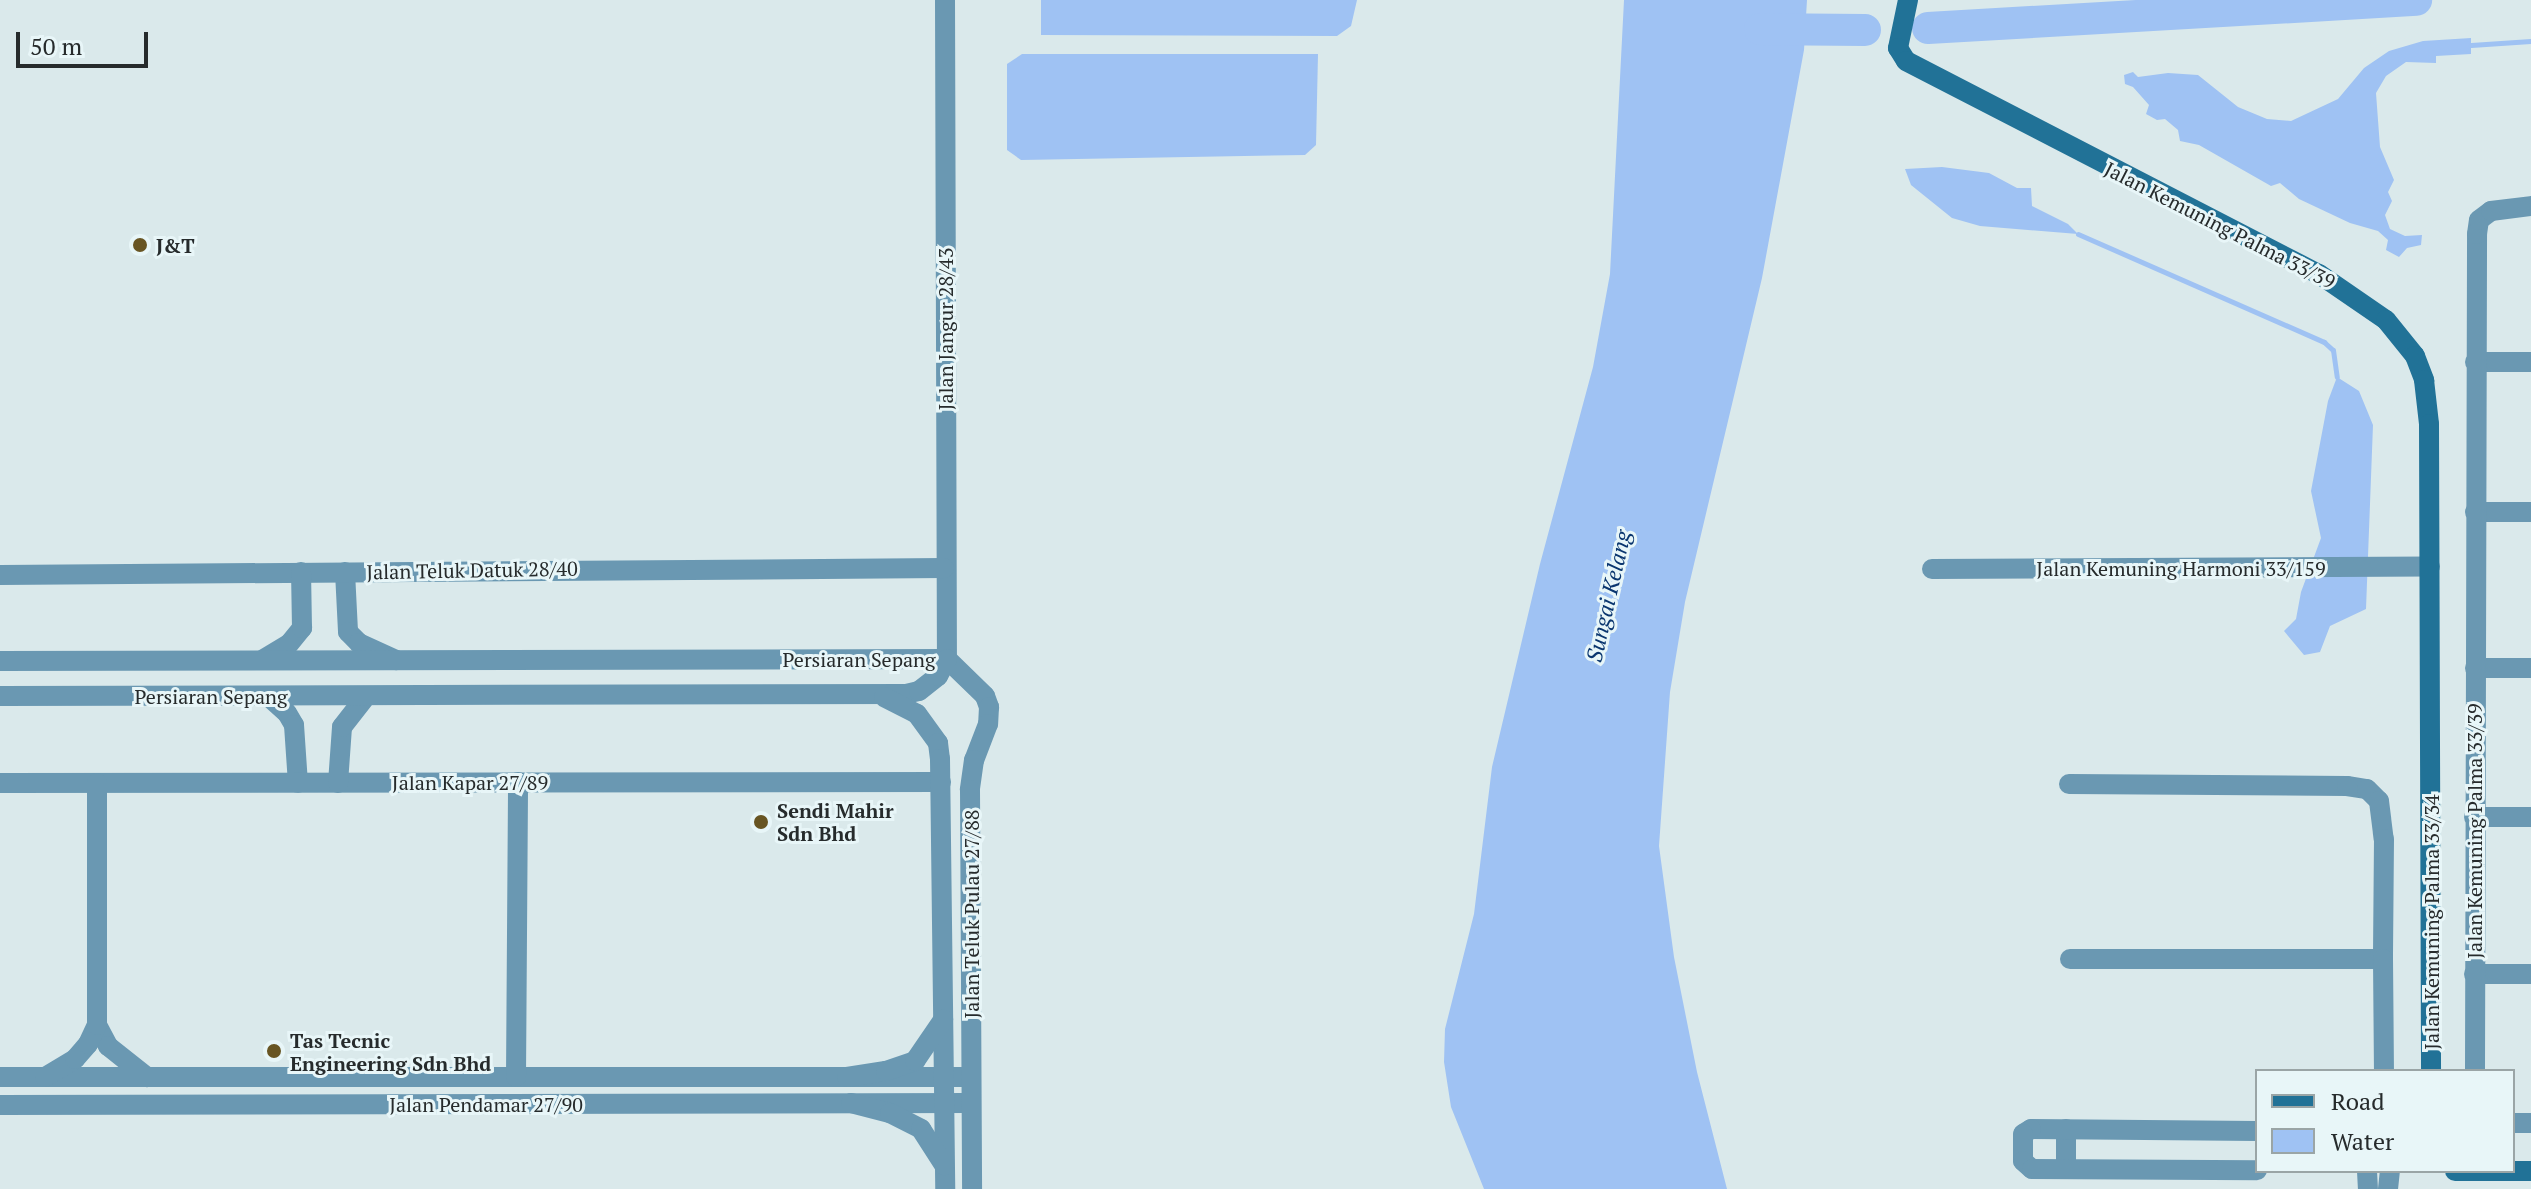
<!DOCTYPE html>
<html>
<head>
<meta charset="utf-8">
<style>
	body { margin:0 }
	#map { position:relative; width:2531px; height:1189px; overflow:hidden; background:#dae9eb; font-family:"PT Serif",serif }
	div>[style] { position:absolute }
	.water>* { inset:0; background:#9fc2f3 }
	.stream>* { height:5px; margin:-2.5px; padding:0 2.5px; transform-origin:2.5px; border-radius:2.5px; background:#9fc2f3 }
	.river>* { height:32px; margin:-16px; padding:0 16px; transform-origin:16px; border-radius:16px; background:#9fc2f3 }
	.minor>* { height:20px; margin:-10px; padding:0 10px; transform-origin:10px; border-radius:10px; background:#6a98b2 }
	.tertiary>* { height:20px; margin:-10px; padding:0 10px; transform-origin:10px; border-radius:10px; background:#6a98b2 }
	.secondary>* { height:20px; margin:-10px; padding:0 10px; transform-origin:10px; border-radius:10px; background:#217297 }
	.dots>* { width:22px; height:22px; translate:-50% -50%; box-sizing:border-box; border:4px solid #e8f6f8; border-radius:50% }
	span { translate:-50% -50%; white-space:nowrap; text-align:center; line-height:1.15; -webkit-text-stroke:6px #e8f6f8; paint-order:stroke }
	.street-label { font-size:20px; color:#262b2c }
	.poi-label { font-size:20px; color:#262b2c; font-weight:700 }
	.left { translate:0 -50%; text-align:left }
	.water-label { font-size:22px; color:#0a366f; font-style:italic }
	.legend { position:absolute; left:2255px; top:1069px; width:260px; height:104px; box-sizing:border-box; background:#e8f6f8; border:2px solid #9aa5a6; margin:0; padding:10px 14px; list-style:none; font-size:24px; color:#262b2c }
	.legend li { display:flex; align-items:center; gap:16px; height:40px }
	.legend b { width:40px; border:2px solid #9aa5a6 }
	.scale { position:absolute; left:16px; top:32px; width:132px; height:36px; box-sizing:border-box; border:4px solid #262b2c; border-top:0; padding-left:10px; font-size:24px; line-height:28px; white-space:nowrap; color:#262b2c; -webkit-text-stroke:6px #e8f6f8; paint-order:stroke }
</style>
</head>
<body>
<div id="map">
	<div class="water">
		<div style="clip-path:polygon(1041px 0,1357px 0,1351px 26px,1337px 36px,1041px 35px)"></div>
		<div style="clip-path:polygon(1624px 0,1807px 0,1804px 50px,1762px 278px,1685px 602px,1670px 692px,1659px 846px,1674px 957px,1697px 1072px,1727px 1189px,1484px 1189px,1451px 1107px,1444px 1062px,1445px 1029px,1474px 914px,1492px 767px,1540px 564px,1593px 367px,1610px 274px)"></div>
		<div style="clip-path:polygon(2471px 38px,2471px 54px,2436px 56px,2436px 63px,2406px 62px,2386px 76px,2376px 93px,2380px 147px,2394px 180px,2388px 192px,2392px 201px,2385px 215px,2390px 229px,2405px 236px,2422px 235px,2421px 245px,2407px 248px,2399px 257px,2386px 250px,2388px 240px,2378px 231px,2350px 223px,2299px 199px,2280px 183px,2271px 186px,2199px 145px,2180px 141px,2178px 130px,2165px 119px,2157px 120px,2146px 114px,2149px 105px,2133px 87px,2125px 84px,2124px 75px,2133px 72px,2138px 77px,2168px 73px,2198px 75px,2238px 107px,2267px 119px,2291px 121px,2338px 99px,2364px 68px,2389px 51px,2423px 41px)"></div>
		<div style="clip-path:polygon(1022px 54px,1318px 54px,1316px 145px,1305px 155px,1021px 160px,1007px 150px,1007px 64px)"></div>
		<div style="clip-path:polygon(1942px 167px,1989px 173px,2017px 188px,2031px 188px,2032px 206px,2068px 224px,2078px 234px,1980px 226px,1952px 218px,1911px 185px,1905px 169px)"></div>
		<div style="clip-path:polygon(2337px 377px,2359px 391px,2373px 425px,2366px 609px,2330px 626px,2320px 652px,2304px 655px,2284px 631px,2296px 619px,2301px 592px,2321px 538px,2311px 491px,2328px 401px)"></div>
	</div>
	<div class="stream">
		<div style="left:2471px;top:45px;width:60px;rotate:-3.8deg"></div>
		<div style="left:2078px;top:234px;width:269px;rotate:23.7deg"></div>
		<div style="left:2324px;top:342px;width:12px;rotate:42deg"></div>
		<div style="left:2333px;top:350px;width:27px;rotate:82deg"></div>
	</div>
	<div class="river">
		<div style="left:1928px;top:28px;width:489px;rotate:-3.3deg"></div>
		<div style="left:1760px;top:29px;width:105px;rotate:0.5deg"></div>
	</div>
	<div class="minor">
		<div style="left:945px;top:0;width:659px;rotate:89.83deg"></div>
		<div style="left:2475px;top:362px;width:56px"></div>
		<div style="left:2475px;top:512px;width:56px"></div>
		<div style="left:1932px;top:569px;width:498px;rotate:-0.3deg"></div>
		<div style="left:345px;top:572px;width:60px;rotate:87.1deg"></div>
		<div style="left:348px;top:632px;width:16px;rotate:45deg"></div>
		<div style="left:359px;top:643px;width:41px;rotate:24.7deg"></div>
		<div style="left:0;top:575px;width:944px;rotate:-0.42deg"></div>
		<div style="left:262px;top:660px;width:31px;rotate:-31deg"></div>
		<div style="left:289px;top:644px;width:21px;rotate:-51deg"></div>
		<div style="left:302px;top:628px;width:56px;rotate:-91deg"></div>
		<div style="left:2475px;top:668px;width:56px"></div>
		<div style="left:268px;top:696px;width:25px;rotate:42deg"></div>
		<div style="left:287px;top:713px;width:14px;rotate:60deg"></div>
		<div style="left:294px;top:725px;width:58px;rotate:86.1deg"></div>
		<div style="left:0;top:783px;width:941px;rotate:-0.06deg"></div>
		<div style="left:338px;top:783px;width:56px;rotate:-85.9deg"></div>
		<div style="left:342px;top:727px;width:39px;rotate:-52deg"></div>
		<div style="left:2069px;top:784px;width:278px;rotate:0.4deg"></div>
		<div style="left:2347px;top:786px;width:20px;rotate:9deg"></div>
		<div style="left:2367px;top:789px;width:17px;rotate:45deg"></div>
		<div style="left:2379px;top:801px;width:38px;rotate:83deg"></div>
		<div style="left:2384px;top:839px;width:120px;rotate:90.5deg"></div>
		<div style="left:2383px;top:959px;width:313px;rotate:180deg"></div>
		<div style="left:2474px;top:817px;width:57px"></div>
		<div style="left:2383px;top:959px;width:112px;rotate:89.5deg"></div>
		<div style="left:2474px;top:974px;width:57px"></div>
		<div style="left:97px;top:1025px;width:24px;rotate:62deg"></div>
		<div style="left:108px;top:1046px;width:50px;rotate:38.5deg"></div>
		<div style="left:2475px;top:1071px;width:837px;rotate:-89.86deg"></div>
		<div style="left:2477px;top:234px;width:14px;rotate:-82deg"></div>
		<div style="left:2479px;top:220px;width:15px;rotate:-37deg"></div>
		<div style="left:2491px;top:211px;width:40px;rotate:-7.1deg"></div>
		<div style="left:0;top:1077px;width:971px"></div>
		<div style="left:45px;top:1077px;width:35px;rotate:-31deg"></div>
		<div style="left:75px;top:1059px;width:20px;rotate:-49deg"></div>
		<div style="left:88px;top:1044px;width:21px;rotate:-65deg"></div>
		<div style="left:97px;top:1025px;width:242px;rotate:-90deg"></div>
		<div style="left:516px;top:1077px;width:295px;rotate:-89.6deg"></div>
		<div style="left:0;top:1105px;width:971px;rotate:-0.12deg"></div>
		<div style="left:2513px;top:1123px;width:18px"></div>
		<div style="left:2066px;top:1129px;width:40px;rotate:90deg"></div>
		<div style="left:2257px;top:1131px;width:226px;rotate:-179.5deg"></div>
		<div style="left:2031px;top:1129px;width:9px;rotate:148deg"></div>
		<div style="left:2023px;top:1134px;width:27px;rotate:90deg"></div>
		<div style="left:2023px;top:1161px;width:12px;rotate:42deg"></div>
		<div style="left:2032px;top:1169px;width:225px;rotate:0.3deg"></div>
		<div style="left:2367px;top:1171px;width:18px;rotate:87deg"></div>
		<div style="left:2388px;top:1189px;width:18px;rotate:-84deg"></div>
	</div>
	<div class="tertiary">
		<div style="left:947px;top:659px;width:53px;rotate:44.2deg"></div>
		<div style="left:985px;top:696px;width:12px;rotate:70deg"></div>
		<div style="left:989px;top:707px;width:17px;rotate:93deg"></div>
		<div style="left:988px;top:724px;width:39px;rotate:111deg"></div>
		<div style="left:974px;top:760px;width:30px;rotate:98deg"></div>
		<div style="left:970px;top:790px;width:399px;rotate:89.7deg"></div>
		<div style="left:0;top:661px;width:947px;rotate:-0.12deg"></div>
		<div style="left:0;top:696px;width:906px;rotate:-0.13deg"></div>
		<div style="left:906px;top:694px;width:13px;rotate:-13deg"></div>
		<div style="left:919px;top:691px;width:24px;rotate:-38deg"></div>
		<div style="left:938px;top:676px;width:19px;rotate:-62deg"></div>
		<div style="left:884px;top:697px;width:37px;rotate:27deg"></div>
		<div style="left:917px;top:714px;width:36px;rotate:54deg"></div>
		<div style="left:938px;top:743px;width:16px;rotate:83deg"></div>
		<div style="left:940px;top:759px;width:430px;rotate:89.3deg"></div>
		<div style="left:847px;top:1077px;width:39px;rotate:-9deg"></div>
		<div style="left:886px;top:1071px;width:31px;rotate:-19deg"></div>
		<div style="left:915px;top:1061px;width:50px;rotate:-55.7deg"></div>
		<div style="left:851px;top:1103px;width:40px;rotate:14.4deg"></div>
		<div style="left:890px;top:1113px;width:35px;rotate:27deg"></div>
		<div style="left:921px;top:1129px;width:43px;rotate:57.4deg"></div>
	</div>
	<div class="secondary">
		<div style="left:1908px;top:0;width:49px;rotate:101.8deg"></div>
		<div style="left:1898px;top:48px;width:15px;rotate:58deg"></div>
		<div style="left:1906px;top:61px;width:465px;rotate:27.3deg"></div>
		<div style="left:2319px;top:274px;width:81px;rotate:34.5deg"></div>
		<div style="left:2386px;top:320px;width:46px;rotate:51.1deg"></div>
		<div style="left:2415px;top:356px;width:26px;rotate:69deg"></div>
		<div style="left:2424px;top:380px;width:44px;rotate:83.5deg"></div>
		<div style="left:2429px;top:424px;width:647px;rotate:89.82deg"></div>
		<div style="left:2455px;top:1171px;width:76px"></div>
	</div>
	<div class="dots">
		<div style="left:140px;top:245px;background:#685523"></div>
		<div style="left:761px;top:822px;background:#685523"></div>
		<div style="left:274px;top:1051px;background:#685523"></div>
	</div>
	<div class="street-label">
		<span style="left:2220px;top:225px;rotate:27deg">Jalan Kemuning Palma 33/39</span>
		<span style="left:945px;top:329px;rotate:-90deg">Jalan Jangur 28/43</span>
		<span style="left:2181px;top:568px">Jalan Kemuning Harmoni 33/159</span>
		<span style="left:472px;top:570px;rotate:-1deg">Jalan Teluk Datuk 28/40</span>
		<span style="left:859px;top:659px">Persiaran Sepang</span>
		<span style="left:211px;top:696px">Persiaran Sepang</span>
		<span style="left:470px;top:782px">Jalan Kapar 27/89</span>
		<span style="left:2474px;top:831px;rotate:-90deg">Jalan Kemuning Palma 33/39</span>
		<span style="left:971px;top:914px;rotate:-90deg">Jalan Teluk Pulau 27/88</span>
		<span style="left:2431px;top:922px;rotate:-90deg">Jalan Kemuning Palma 33/34</span>
		<span style="left:486px;top:1104px">Jalan Pendamar 27/90</span>
	</div>
	<div class="poi-label">
		<span class="left" style="left:156px;top:245px">J&amp;T</span>
		<span class="left" style="left:777px;top:822px">Sendi Mahir<br>Sdn Bhd</span>
		<span class="left" style="left:290px;top:1052px">Tas Tecnic<br>Engineering Sdn Bhd</span>
	</div>
	<div class="water-label">
		<span style="left:1608px;top:596px;rotate:-77deg">Sungai Kelang</span>
	</div>
	<ul class="legend">
	<li><b style="height:10px;background:#217297"></b>Road</li>
	<li><b style="height:22px;background:#9fc2f3"></b>Water</li>
	</ul>
	<div class="scale">50 m</div>
</div>
</body>
</html>
